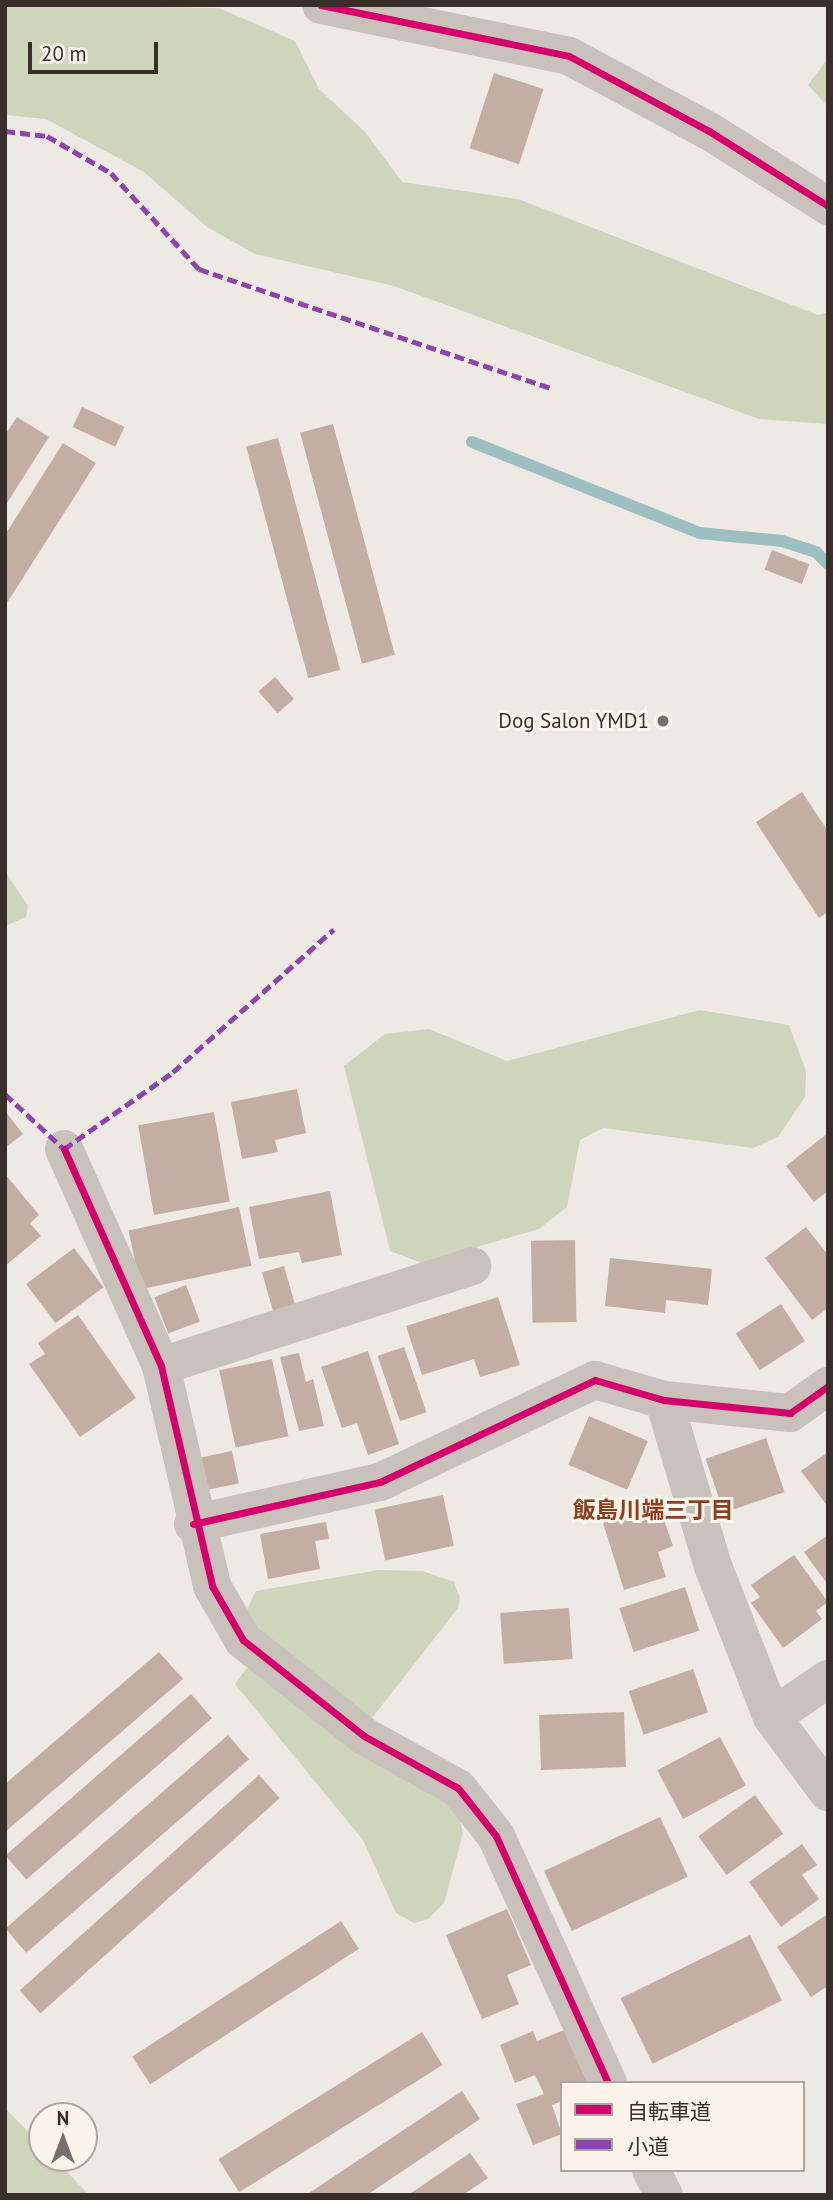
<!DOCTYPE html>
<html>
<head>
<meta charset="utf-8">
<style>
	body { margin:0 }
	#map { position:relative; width:833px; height:2200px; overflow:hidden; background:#eee9e3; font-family:"PT Sans","Noto Sans JP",sans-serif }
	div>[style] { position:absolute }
	.green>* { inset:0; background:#cfd4bc }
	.stream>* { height:12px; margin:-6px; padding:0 6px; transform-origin:6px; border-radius:6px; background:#9ebfc1 }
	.building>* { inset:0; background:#c3aea4; transform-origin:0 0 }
	.minor>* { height:38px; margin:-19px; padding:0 19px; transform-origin:19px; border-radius:19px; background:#c8c2bb }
	.quiet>* { height:5px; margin-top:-2.5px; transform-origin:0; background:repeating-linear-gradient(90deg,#8e44ad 0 10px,transparent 0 15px) }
	.cycleway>* { height:7px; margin:-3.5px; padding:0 3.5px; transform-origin:3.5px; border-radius:3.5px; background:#d6006c }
	.dots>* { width:19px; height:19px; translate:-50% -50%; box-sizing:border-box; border:4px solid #fbf4eb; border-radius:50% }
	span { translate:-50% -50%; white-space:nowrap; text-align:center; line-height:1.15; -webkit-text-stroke:6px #fbf4eb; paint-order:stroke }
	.poi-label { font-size:21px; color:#392f29 }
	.right { translate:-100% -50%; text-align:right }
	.neighbourhood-label { font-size:23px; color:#8c3e1f; font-weight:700 }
	.frame { position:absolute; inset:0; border:7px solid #392f29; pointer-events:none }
	.legend { position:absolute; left:560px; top:2081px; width:245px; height:91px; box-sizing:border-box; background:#fbf4eb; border:2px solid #ada59d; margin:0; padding:9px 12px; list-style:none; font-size:21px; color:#392f29 }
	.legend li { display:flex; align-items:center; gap:14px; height:35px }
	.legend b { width:35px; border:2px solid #ada59d }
	.north { position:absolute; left:28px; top:2102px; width:70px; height:70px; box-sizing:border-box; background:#fbf4eb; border:2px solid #ada59d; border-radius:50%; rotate:0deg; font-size:19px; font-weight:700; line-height:28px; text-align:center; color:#392f29 }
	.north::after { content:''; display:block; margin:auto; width:24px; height:32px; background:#78706a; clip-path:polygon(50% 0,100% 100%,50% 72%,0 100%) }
	.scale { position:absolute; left:28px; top:42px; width:130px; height:32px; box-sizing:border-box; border:4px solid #392f29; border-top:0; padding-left:9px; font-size:21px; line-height:24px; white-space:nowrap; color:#392f29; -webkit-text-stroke:5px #fbf4eb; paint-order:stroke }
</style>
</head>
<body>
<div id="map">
	<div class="green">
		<div style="clip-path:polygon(5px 5px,219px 8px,295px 41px,319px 89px,366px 133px,402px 182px,518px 199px,818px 315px,828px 312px,828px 424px,759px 419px,394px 286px,255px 254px,207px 227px,144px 172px,46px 119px,5px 115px)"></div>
		<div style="clip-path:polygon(828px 58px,828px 107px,808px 85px)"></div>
		<div style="clip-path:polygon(5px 871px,28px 906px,26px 917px,5px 926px)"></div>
		<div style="clip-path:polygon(700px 1010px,789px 1025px,806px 1071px,805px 1097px,778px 1137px,753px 1148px,603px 1128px,580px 1140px,567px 1207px,539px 1229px,422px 1263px,390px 1251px,344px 1066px,385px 1034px,429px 1029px,507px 1061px)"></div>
		<div style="clip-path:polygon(379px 1570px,423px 1571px,454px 1582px,460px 1598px,458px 1608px,372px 1718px,252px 1634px,246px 1611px,256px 1591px)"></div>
		<div style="clip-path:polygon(257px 1666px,455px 1798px,463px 1833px,444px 1903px,428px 1919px,414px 1923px,396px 1913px,363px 1840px,235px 1684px,246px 1669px)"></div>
		<div style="clip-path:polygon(5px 2108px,42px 2146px,42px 2158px,54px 2158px,89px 2195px,5px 2195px)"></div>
	</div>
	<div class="stream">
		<div style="left:472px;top:442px;width:245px;rotate:21.8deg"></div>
		<div style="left:699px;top:533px;width:83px;rotate:5.5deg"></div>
		<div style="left:782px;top:541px;width:36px;rotate:18deg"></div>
		<div style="left:816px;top:552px;width:17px;rotate:45deg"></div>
	</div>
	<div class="building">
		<div style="left:494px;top:73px;width:52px;height:79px;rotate:18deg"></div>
		<div style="left:82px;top:407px;width:47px;height:22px;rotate:25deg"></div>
		<div style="clip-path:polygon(17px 417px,49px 437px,5px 506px,5px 435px)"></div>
		<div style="left:333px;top:424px;width:239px;height:34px;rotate:75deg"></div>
		<div style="left:278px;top:438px;width:240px;height:33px;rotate:75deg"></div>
		<div style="clip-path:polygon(63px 443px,96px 463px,5px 606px,5px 535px)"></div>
		<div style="left:772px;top:550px;width:40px;height:21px;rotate:21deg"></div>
		<div style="left:275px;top:677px;width:29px;height:22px;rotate:49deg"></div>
		<div style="clip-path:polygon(802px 792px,828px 831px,828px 912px,819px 918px,756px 822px)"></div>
		<div style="clip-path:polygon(297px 1089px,306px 1133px,275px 1140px,278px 1152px,242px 1159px,231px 1102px)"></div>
		<div style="clip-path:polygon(5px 1111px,23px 1134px,5px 1148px)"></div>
		<div style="left:214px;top:1112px;width:91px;height:77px;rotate:80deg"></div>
		<div style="clip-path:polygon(828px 1133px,828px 1191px,814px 1202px,786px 1166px)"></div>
		<div style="clip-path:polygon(5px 1174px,39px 1215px,30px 1223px,41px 1236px,5px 1266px)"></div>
		<div style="clip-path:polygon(330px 1191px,342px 1255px,302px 1263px,299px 1252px,259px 1259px,249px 1207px)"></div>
		<div style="left:239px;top:1207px;width:60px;height:113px;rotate:78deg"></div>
		<div style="clip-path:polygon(806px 1227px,828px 1255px,828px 1308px,812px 1320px,765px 1258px)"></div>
		<div style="left:575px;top:1240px;width:82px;height:44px;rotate:89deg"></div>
		<div style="left:74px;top:1248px;width:49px;height:60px;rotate:53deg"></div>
		<div style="clip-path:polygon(610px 1258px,712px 1269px,708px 1305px,666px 1300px,665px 1313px,605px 1306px)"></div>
		<div style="left:284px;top:1266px;width:48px;height:23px;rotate:74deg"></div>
		<div style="left:186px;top:1285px;width:39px;height:34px;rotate:69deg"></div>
		<div style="clip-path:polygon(498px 1297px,520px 1365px,480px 1377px,474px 1359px,422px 1375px,406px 1326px)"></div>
		<div style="left:781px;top:1304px;width:44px;height:54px;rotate:57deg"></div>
		<div style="clip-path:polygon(78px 1315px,136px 1398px,80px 1437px,29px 1364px,45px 1354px,38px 1343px)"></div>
		<div style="left:404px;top:1347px;width:69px;height:28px;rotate:71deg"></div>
		<div style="clip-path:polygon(368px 1351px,399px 1444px,368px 1455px,357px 1423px,342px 1428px,321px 1367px)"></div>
		<div style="clip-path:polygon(299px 1353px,306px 1382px,313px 1379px,324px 1426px,299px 1431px,280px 1357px)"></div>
		<div style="left:272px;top:1359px;width:79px;height:54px;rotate:78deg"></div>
		<div style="left:589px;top:1416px;width:64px;height:53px;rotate:23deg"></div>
		<div style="left:766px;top:1438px;width:57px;height:64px;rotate:71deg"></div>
		<div style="left:232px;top:1451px;width:33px;height:40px;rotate:78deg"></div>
		<div style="clip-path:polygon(828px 1452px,828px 1507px,801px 1471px)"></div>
		<div style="left:443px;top:1495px;width:52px;height:70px;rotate:78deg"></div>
		<div style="left:591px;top:1496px;width:22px;height:17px;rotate:69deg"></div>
		<div style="clip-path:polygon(659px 1505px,673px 1546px,658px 1552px,666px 1577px,624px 1590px,603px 1523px)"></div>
		<div style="clip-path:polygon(326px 1522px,329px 1539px,315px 1541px,320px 1569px,268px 1579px,260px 1534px)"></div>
		<div style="clip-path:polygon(828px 1535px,828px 1585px,804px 1552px)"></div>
		<div style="clip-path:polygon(794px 1555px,828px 1602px,816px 1611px,822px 1619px,783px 1648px,751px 1603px,760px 1597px,751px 1585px)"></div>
		<div style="left:685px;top:1587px;width:46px;height:69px;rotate:72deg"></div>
		<div style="left:569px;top:1608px;width:51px;height:69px;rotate:86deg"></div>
		<div style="clip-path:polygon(159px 1652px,183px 1679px,5px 1832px,5px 1784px)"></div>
		<div style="left:693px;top:1669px;width:46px;height:68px;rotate:71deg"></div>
		<div style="left:191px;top:1694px;width:32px;height:246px;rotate:49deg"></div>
		<div style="left:624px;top:1712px;width:55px;height:85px;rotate:88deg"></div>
		<div style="left:228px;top:1735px;width:32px;height:295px;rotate:49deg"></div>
		<div style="left:720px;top:1737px;width:55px;height:71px;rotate:62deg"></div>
		<div style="left:259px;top:1775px;width:31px;height:322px;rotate:48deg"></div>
		<div style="left:755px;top:1795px;width:48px;height:70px;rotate:54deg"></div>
		<div style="left:660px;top:1817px;width:66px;height:128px;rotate:65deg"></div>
		<div style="clip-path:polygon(802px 1844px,817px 1865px,802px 1875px,819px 1899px,781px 1927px,749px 1882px)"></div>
		<div style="clip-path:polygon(507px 1909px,531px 1965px,507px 1975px,519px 2004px,482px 2019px,446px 1935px)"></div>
		<div style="clip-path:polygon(828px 1914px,828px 1986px,811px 1997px,777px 1947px)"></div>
		<div style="left:341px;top:1921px;width:33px;height:249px;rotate:57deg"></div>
		<div style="left:750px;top:1935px;width:73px;height:144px;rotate:64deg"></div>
		<div style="clip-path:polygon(569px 2028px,591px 2083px,562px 2083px,562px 2101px,552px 2105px,562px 2134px,533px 2145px,516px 2104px,544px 2094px,535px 2075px,515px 2083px,500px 2045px,533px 2031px,537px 2041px)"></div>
		<div style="left:422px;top:2032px;width:39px;height:240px;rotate:58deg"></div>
		<div style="clip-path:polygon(462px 2091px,480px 2119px,367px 2195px,306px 2195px)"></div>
		<div style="clip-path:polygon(470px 2153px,488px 2178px,463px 2195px,408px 2195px)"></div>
	</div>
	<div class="minor">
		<div style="left:321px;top:5px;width:253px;rotate:11.6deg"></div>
		<div style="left:569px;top:56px;width:159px;rotate:28.2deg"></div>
		<div style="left:709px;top:131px;width:141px;rotate:32.2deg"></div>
		<div style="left:64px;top:1149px;width:238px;rotate:65.9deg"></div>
		<div style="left:161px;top:1366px;width:226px;rotate:76.9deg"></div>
		<div style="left:212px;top:1586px;width:62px;rotate:60.1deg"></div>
		<div style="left:243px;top:1640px;width:154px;rotate:38.4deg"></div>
		<div style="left:364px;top:1736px;width:107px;rotate:29deg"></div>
		<div style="left:458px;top:1788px;width:61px;rotate:51.6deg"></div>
		<div style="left:496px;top:1836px;width:271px;rotate:65.6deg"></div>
		<div style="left:161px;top:1366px;width:327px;rotate:-17.8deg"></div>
		<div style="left:664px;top:1400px;width:173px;rotate:73.6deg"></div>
		<div style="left:713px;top:1566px;width:162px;rotate:68.7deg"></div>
		<div style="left:772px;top:1717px;width:94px;rotate:53.3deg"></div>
		<div style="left:193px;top:1524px;width:192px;rotate:-12.7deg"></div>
		<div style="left:380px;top:1482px;width:238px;rotate:-25.4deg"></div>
		<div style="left:595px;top:1380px;width:72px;rotate:16.2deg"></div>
		<div style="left:664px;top:1400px;width:127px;rotate:5.9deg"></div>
		<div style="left:790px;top:1413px;width:47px;rotate:-35.4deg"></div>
		<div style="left:772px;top:1717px;width:68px;rotate:-34.2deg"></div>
		<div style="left:651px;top:2170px;width:28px;rotate:63deg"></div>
	</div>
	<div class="quiet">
		<div style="left:5px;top:131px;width:42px;rotate:6.8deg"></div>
		<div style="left:47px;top:136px;width:74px;rotate:30deg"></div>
		<div style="left:111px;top:173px;width:130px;rotate:47.5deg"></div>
		<div style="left:199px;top:269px;width:371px;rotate:18.7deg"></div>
		<div style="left:5px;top:1094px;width:81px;rotate:43deg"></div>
		<div style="left:64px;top:1149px;width:133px;rotate:-35.2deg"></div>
		<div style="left:173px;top:1072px;width:215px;rotate:-41.6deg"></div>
	</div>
	<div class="cycleway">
		<div style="left:321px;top:5px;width:253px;rotate:11.6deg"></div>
		<div style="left:569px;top:56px;width:159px;rotate:28.2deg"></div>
		<div style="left:709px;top:131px;width:141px;rotate:32.2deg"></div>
		<div style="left:64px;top:1149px;width:238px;rotate:65.9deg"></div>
		<div style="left:161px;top:1366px;width:226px;rotate:76.9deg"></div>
		<div style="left:212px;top:1586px;width:62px;rotate:60.1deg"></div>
		<div style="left:243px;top:1640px;width:154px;rotate:38.4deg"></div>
		<div style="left:364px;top:1736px;width:107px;rotate:29deg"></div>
		<div style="left:458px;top:1788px;width:61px;rotate:51.6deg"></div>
		<div style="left:496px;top:1836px;width:271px;rotate:65.6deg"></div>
		<div style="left:193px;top:1524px;width:192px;rotate:-12.7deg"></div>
		<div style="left:380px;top:1482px;width:238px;rotate:-25.4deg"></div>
		<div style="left:595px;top:1380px;width:72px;rotate:16.2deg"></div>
		<div style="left:664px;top:1400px;width:127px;rotate:5.9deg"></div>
		<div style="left:790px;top:1413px;width:47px;rotate:-35.4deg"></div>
	</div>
	<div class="dots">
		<div style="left:663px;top:721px;background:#78706a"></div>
	</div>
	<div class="poi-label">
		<span class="right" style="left:649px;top:721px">Dog Salon YMD1</span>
	</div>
	<div class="neighbourhood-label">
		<span style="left:653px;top:1510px">飯島川端三丁目</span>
	</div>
	<div class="frame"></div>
	<ul class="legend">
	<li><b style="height:9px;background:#d6006c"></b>自転車道</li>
	<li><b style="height:9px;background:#8e44ad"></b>小道</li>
	</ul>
	<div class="north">N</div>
	<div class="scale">20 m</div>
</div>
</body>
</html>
